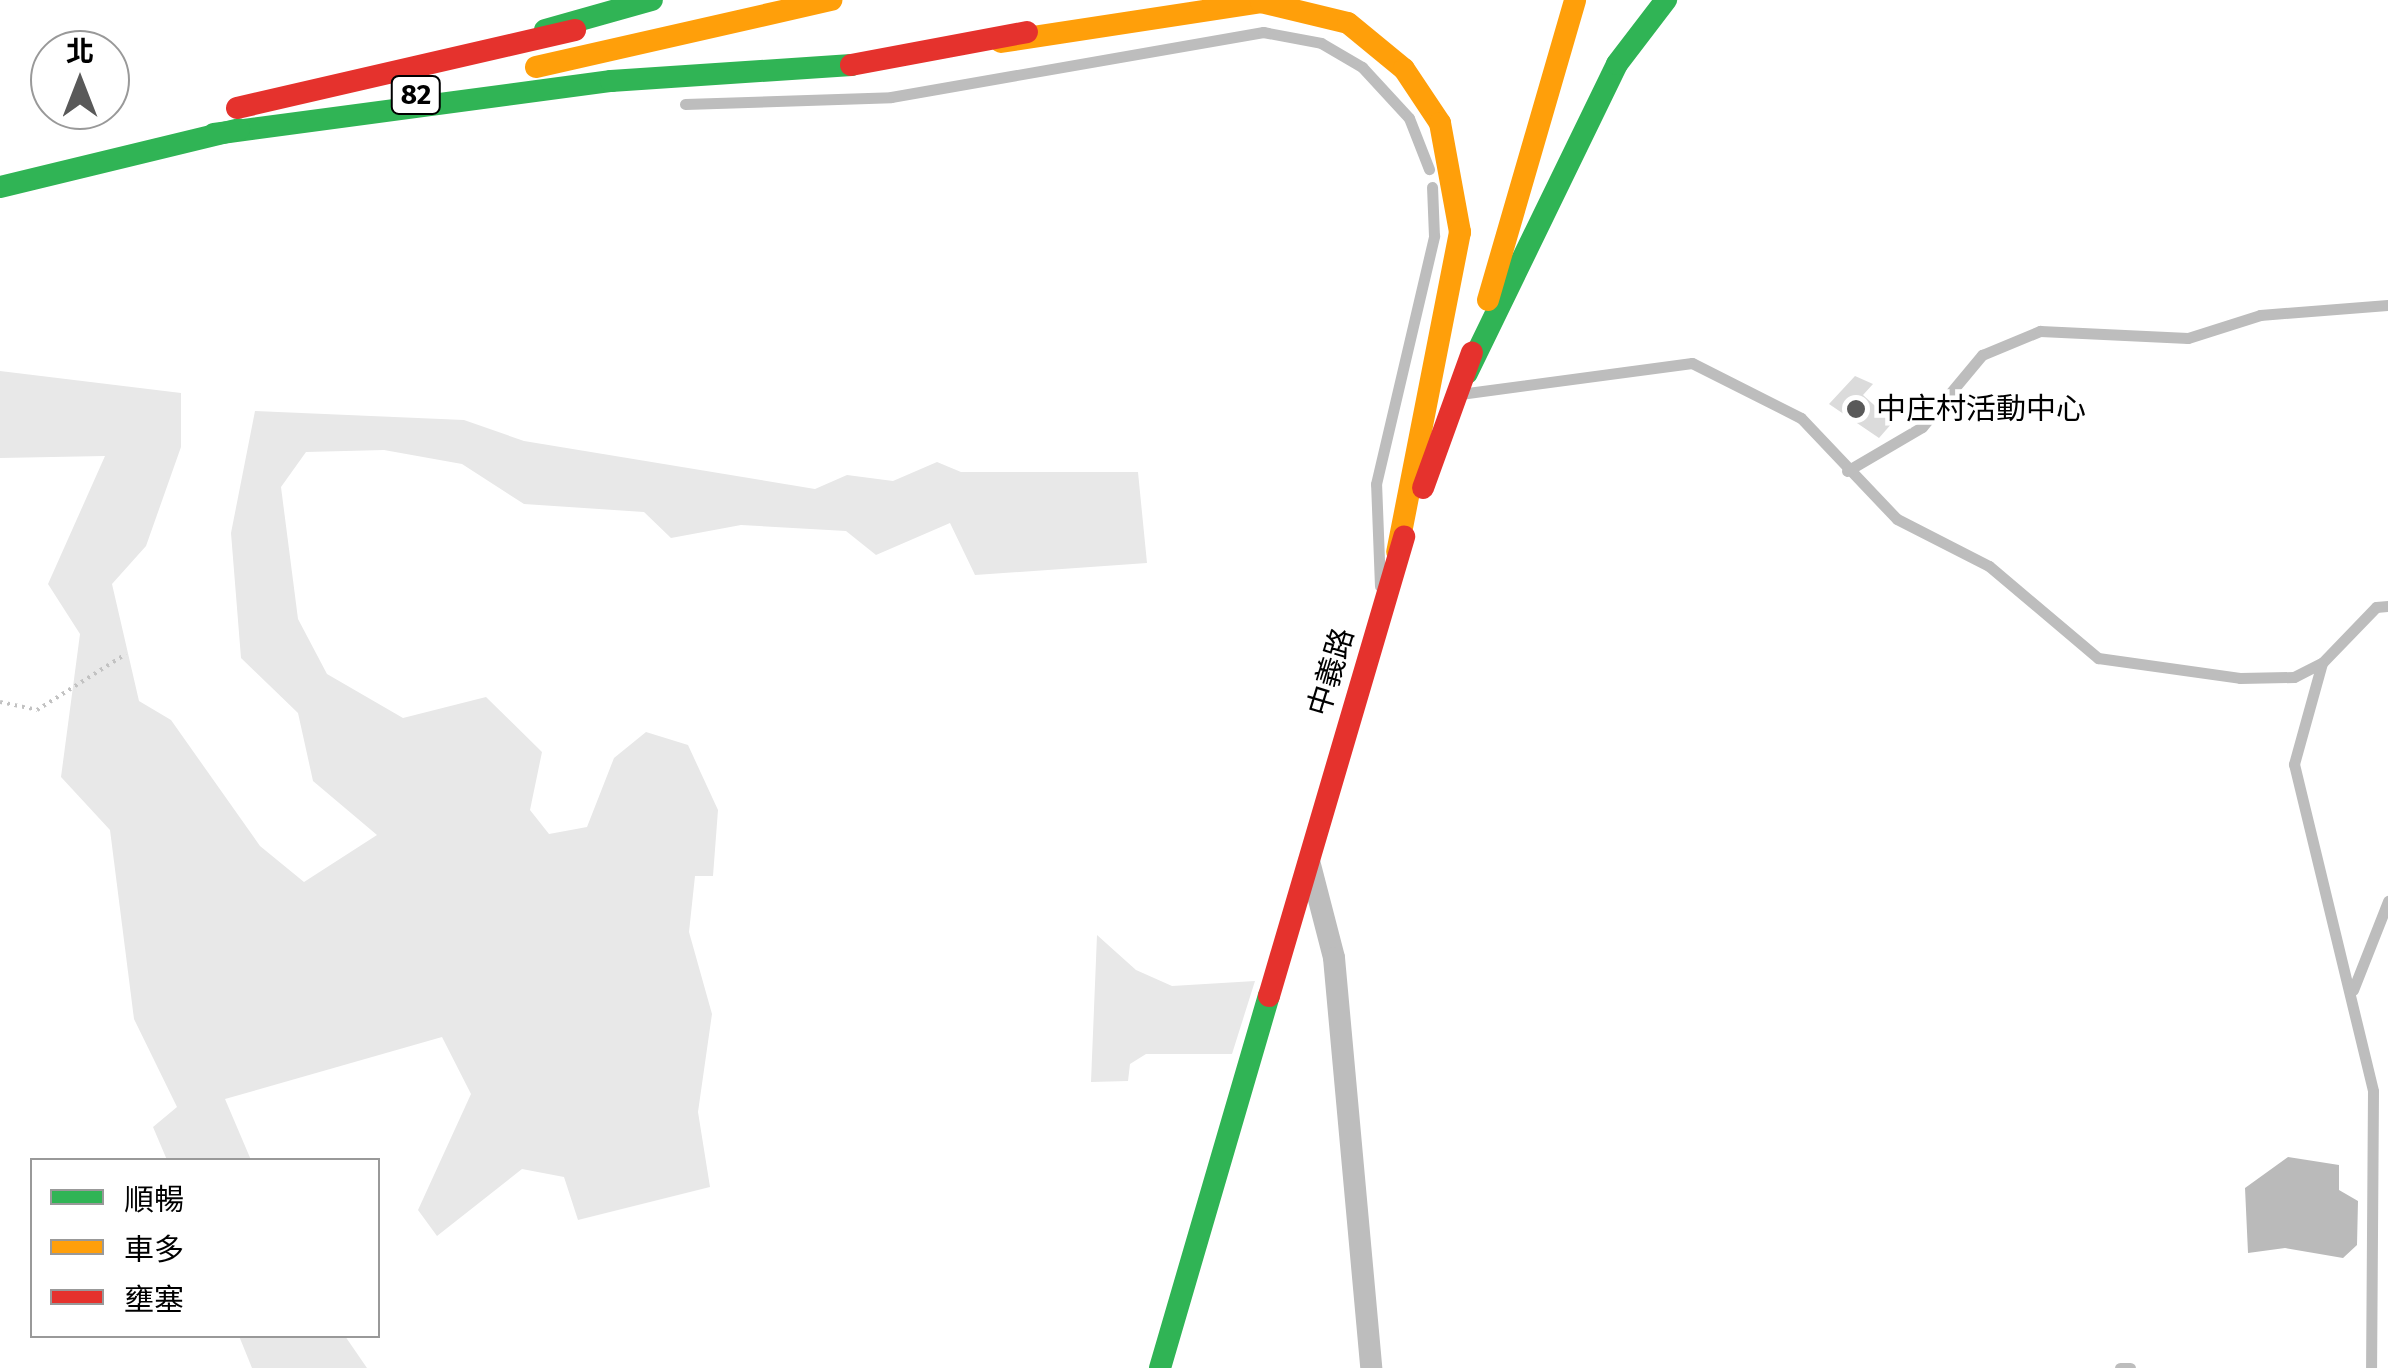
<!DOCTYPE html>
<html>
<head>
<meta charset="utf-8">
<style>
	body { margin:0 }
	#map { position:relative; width:2388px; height:1368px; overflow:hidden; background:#fff; font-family:"Fira Sans","Noto Sans TC",sans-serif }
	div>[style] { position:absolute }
	.green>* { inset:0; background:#e8e8e8 }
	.water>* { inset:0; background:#bababa }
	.building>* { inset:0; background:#dbdbdb }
	.path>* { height:4px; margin-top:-2px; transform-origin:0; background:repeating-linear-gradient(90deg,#c2c2c2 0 2.5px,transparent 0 7.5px) }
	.lane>* { height:11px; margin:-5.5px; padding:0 5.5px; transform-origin:5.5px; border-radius:5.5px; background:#bdbdbd }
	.street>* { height:22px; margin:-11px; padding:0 11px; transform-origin:11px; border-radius:11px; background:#bdbdbd }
	.fast>* { height:22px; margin:-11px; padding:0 11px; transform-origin:11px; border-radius:11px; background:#30b455 }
	.slow>* { height:22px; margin:-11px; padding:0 11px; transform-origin:11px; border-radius:11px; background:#ff9f0a }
	.jam>* { height:22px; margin:-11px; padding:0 11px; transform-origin:11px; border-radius:11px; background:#e5322d }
	.dots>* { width:28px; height:28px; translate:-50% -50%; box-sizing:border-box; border:5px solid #fff; border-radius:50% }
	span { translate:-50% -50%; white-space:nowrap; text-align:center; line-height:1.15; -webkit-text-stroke:9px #fff; paint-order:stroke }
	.shield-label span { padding:2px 8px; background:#fff; border:2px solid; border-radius:8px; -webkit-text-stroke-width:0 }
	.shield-label { font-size:28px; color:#000; font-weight:700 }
	.poi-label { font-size:30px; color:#000 }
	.left { translate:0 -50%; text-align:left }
	.street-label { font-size:30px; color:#000 }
	.legend { position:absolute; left:30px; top:1158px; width:350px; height:180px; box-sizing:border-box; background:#fff; border:2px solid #999; margin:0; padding:12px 18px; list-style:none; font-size:30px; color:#000 }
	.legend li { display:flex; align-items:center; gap:20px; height:50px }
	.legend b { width:50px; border:2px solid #999 }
	.north { position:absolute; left:30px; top:30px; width:100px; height:100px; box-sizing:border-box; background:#fff; border:2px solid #999; border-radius:50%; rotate:0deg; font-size:28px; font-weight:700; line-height:40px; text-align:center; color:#000 }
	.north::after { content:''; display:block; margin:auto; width:35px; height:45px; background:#595959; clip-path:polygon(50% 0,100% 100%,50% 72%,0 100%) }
</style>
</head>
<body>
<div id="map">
	<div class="green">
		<div style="clip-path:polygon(0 371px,181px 393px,181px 447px,146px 546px,112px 584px,139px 701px,171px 720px,260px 846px,304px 882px,377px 835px,313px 781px,298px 713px,241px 658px,231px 533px,255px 411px,464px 420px,524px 441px,815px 489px,847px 475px,893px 481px,937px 462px,961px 472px,1138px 472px,1147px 563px,975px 575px,950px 523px,876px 555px,846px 531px,741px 525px,671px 538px,644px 512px,524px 504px,462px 464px,384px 450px,306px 452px,281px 487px,298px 619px,327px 674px,403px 718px,486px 697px,542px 752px,530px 810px,549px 834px,587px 827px,614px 758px,646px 732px,688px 745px,718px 810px,713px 876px,695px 876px,689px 932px,712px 1014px,698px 1112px,710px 1187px,578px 1220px,564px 1177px,522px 1169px,437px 1236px,418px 1210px,471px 1094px,442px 1037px,225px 1099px,251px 1160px,167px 1160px,153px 1127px,177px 1107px,134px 1019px,110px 830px,61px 777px,80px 634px,48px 584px,105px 456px,0 458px)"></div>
		<div style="clip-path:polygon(1097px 935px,1136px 970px,1172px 986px,1255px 981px,1232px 1054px,1146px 1054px,1130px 1064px,1128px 1081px,1091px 1082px)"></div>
		<div style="clip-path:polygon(239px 1336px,345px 1336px,367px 1368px,252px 1368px)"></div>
	</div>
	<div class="water">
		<div style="clip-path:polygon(2288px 1157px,2339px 1165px,2339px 1190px,2358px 1201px,2357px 1245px,2343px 1258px,2285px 1248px,2248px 1253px,2245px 1188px)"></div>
	</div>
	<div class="building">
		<div style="clip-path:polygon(1855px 376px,1873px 384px,1863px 395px,1893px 422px,1879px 438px,1829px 404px)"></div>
	</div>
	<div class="path">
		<div style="left:0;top:702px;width:38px;rotate:12deg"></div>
		<div style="left:37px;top:710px;width:105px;rotate:-32.2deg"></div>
	</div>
	<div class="lane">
		<div style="left:685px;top:104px;width:206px;rotate:-1.9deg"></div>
		<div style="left:891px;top:97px;width:378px;rotate:-9.9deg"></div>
		<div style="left:1263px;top:32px;width:59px;rotate:10.7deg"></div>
		<div style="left:1321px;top:43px;width:48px;rotate:30.3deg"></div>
		<div style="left:1362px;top:67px;width:69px;rotate:47.3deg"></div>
		<div style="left:1409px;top:118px;width:55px;rotate:68.6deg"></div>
		<div style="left:1460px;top:394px;width:234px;rotate:-7.6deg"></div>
		<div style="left:1692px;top:363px;width:122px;rotate:26.8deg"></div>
		<div style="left:1801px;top:418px;width:139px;rotate:46.5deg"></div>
		<div style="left:1897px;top:519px;width:103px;rotate:27.1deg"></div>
		<div style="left:1989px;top:566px;width:143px;rotate:40.2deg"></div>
		<div style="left:2098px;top:658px;width:143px;rotate:8deg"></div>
		<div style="left:2240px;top:678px;width:54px;rotate:-1.1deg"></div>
		<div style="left:2294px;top:677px;width:31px;rotate:-27deg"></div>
		<div style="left:2322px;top:663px;width:78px;rotate:-46deg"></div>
		<div style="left:2376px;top:607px;width:12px;rotate:-5deg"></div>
		<div style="left:1847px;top:471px;width:87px;rotate:-30.4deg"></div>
		<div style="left:1922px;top:427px;width:94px;rotate:-50.2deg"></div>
		<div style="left:1982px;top:355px;width:63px;rotate:-22.5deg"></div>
		<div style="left:2040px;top:331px;width:148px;rotate:2.7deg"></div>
		<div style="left:2188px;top:338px;width:76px;rotate:-17.7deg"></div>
		<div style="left:2260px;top:315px;width:128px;rotate:-4.5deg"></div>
		<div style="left:1380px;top:586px;width:102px;rotate:-92.2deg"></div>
		<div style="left:1376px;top:484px;width:255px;rotate:-76.8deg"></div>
		<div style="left:1434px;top:236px;width:49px;rotate:-92.3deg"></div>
		<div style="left:2322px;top:663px;width:105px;rotate:105.5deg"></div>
		<div style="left:2294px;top:764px;width:336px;rotate:76.4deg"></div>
		<div style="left:2373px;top:1091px;width:277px;rotate:90.4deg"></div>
		<div style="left:2353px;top:990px;width:96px;rotate:-68.5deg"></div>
		<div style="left:2120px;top:1368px;width:10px"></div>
	</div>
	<div class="street">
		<div style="left:1309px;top:861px;width:100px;rotate:75.5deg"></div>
		<div style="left:1334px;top:958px;width:412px;rotate:84.8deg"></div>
	</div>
	<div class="fast">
		<div style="left:545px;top:30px;width:111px;rotate:-15.7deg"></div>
		<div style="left:214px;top:134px;width:401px;rotate:-7.6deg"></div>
		<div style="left:611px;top:81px;width:241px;rotate:-3.8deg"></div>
		<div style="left:0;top:187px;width:246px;rotate:-13.6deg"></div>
		<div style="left:1467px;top:373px;width:343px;rotate:-64.1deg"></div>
		<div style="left:1617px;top:64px;width:81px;rotate:-52.6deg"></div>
		<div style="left:1160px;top:1368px;width:388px;rotate:-73.7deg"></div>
	</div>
	<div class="slow">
		<div style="left:1001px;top:42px;width:263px;rotate:-8.7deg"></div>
		<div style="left:1261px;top:2px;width:89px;rotate:13.6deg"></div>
		<div style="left:1348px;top:23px;width:72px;rotate:39.4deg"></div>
		<div style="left:1404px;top:69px;width:65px;rotate:56.3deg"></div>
		<div style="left:1440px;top:123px;width:111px;rotate:79.6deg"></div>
		<div style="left:1460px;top:232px;width:326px;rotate:101.1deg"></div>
		<div style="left:536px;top:67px;width:303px;rotate:-12.8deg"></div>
		<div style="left:1488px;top:300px;width:312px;rotate:-73.8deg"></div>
	</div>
	<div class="jam">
		<div style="left:851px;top:65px;width:179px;rotate:-10.6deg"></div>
		<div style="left:237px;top:108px;width:347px;rotate:-13deg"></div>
		<div style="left:1423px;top:488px;width:144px;rotate:-70.1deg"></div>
		<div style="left:1269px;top:996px;width:479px;rotate:-73.6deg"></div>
	</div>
	<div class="dots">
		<div style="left:1856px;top:409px;background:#595959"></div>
	</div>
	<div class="shield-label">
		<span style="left:416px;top:95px">82</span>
	</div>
	<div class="poi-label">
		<span class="left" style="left:1876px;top:409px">中庄村活動中心</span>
	</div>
	<div class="street-label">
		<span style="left:1331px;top:672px;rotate:-73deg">中義路</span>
	</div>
	<ul class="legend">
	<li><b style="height:12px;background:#30b455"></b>順暢</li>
	<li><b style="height:12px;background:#ff9f0a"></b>車多</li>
	<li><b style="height:12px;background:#e5322d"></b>壅塞</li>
	</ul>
	<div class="north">北</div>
</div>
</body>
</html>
